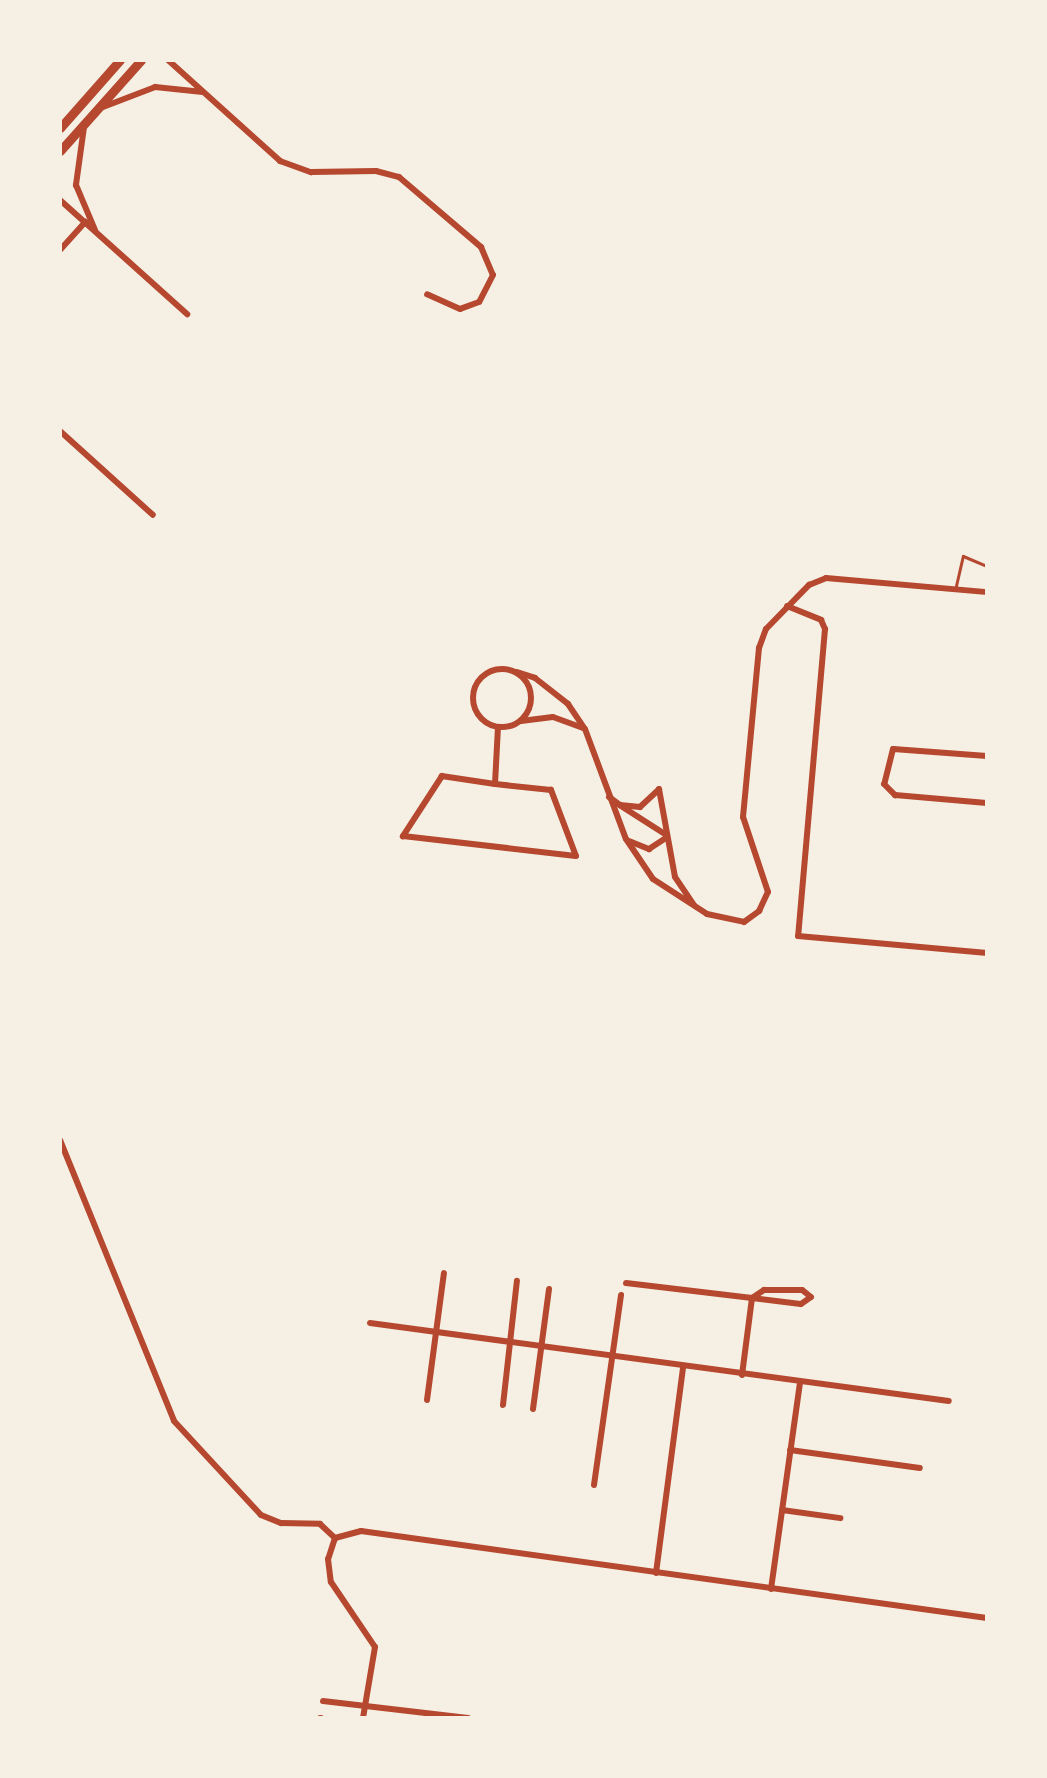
<!DOCTYPE html>
<html>
<head>
<meta charset="utf-8">
<style>
	body { margin:0 }
	#map { position:relative; width:1047px; height:1778px; overflow:hidden; background:#f6efe4; font-family:Ubuntu,sans-serif }
	div>[style] { position:absolute }
	.service>* { height:3px; margin:-1.5px; padding:0 1.5px; transform-origin:1.5px; border-radius:1.5px; background:#b5482f }
	.minor>* { height:6px; margin:-3px; padding:0 3px; transform-origin:3px; border-radius:3px; background:#b5482f }
	.minor>.ring { margin:-3px; padding:0; box-sizing:content-box; background:none; border:6px solid #b5482f; border-radius:50% }
	.secondary>* { height:9px; margin:-4.5px; padding:0 4.5px; transform-origin:4.5px; border-radius:4.5px; background:#b5482f }
	span { translate:-50% -50%; white-space:nowrap; text-align:center; line-height:1.15; -webkit-text-stroke:6px #f6efe4; paint-order:stroke }
	.frame { position:absolute; inset:0; border:62px solid #f6efe4; pointer-events:none }
</style>
</head>
<body>
<div id="map">
	<div class="service">
		<div style="left:955px;top:590px;width:35px;rotate:-77deg"></div>
		<div style="left:963px;top:556px;width:26px;rotate:23deg"></div>
	</div>
	<div class="minor">
		<div style="left:168px;top:60px;width:151px;rotate:42deg"></div>
		<div style="left:280px;top:161px;width:33px;rotate:20deg"></div>
		<div style="left:311px;top:172px;width:65px;rotate:-0.9deg"></div>
		<div style="left:376px;top:171px;width:24px;rotate:15deg"></div>
		<div style="left:399px;top:177px;width:108px;rotate:40.5deg"></div>
		<div style="left:481px;top:247px;width:30px;rotate:67deg"></div>
		<div style="left:493px;top:275px;width:30px;rotate:117deg"></div>
		<div style="left:479px;top:302px;width:20px;rotate:160deg"></div>
		<div style="left:460px;top:309px;width:36px;rotate:-156deg"></div>
		<div style="left:103px;top:107px;width:56px;rotate:-21deg"></div>
		<div style="left:155px;top:87px;width:48px;rotate:5.9deg"></div>
		<div style="left:84px;top:127px;width:59px;rotate:97.9deg"></div>
		<div style="left:76px;top:185px;width:49px;rotate:67.1deg"></div>
		<div style="left:60px;top:200px;width:171px;rotate:41.9deg"></div>
		<div style="left:60px;top:250px;width:38px;rotate:-48deg"></div>
		<div style="left:60px;top:431px;width:125px;rotate:42.1deg"></div>
		<div style="left:787px;top:606px;width:37px;rotate:22deg"></div>
		<div style="left:821px;top:620px;width:10px;rotate:66deg"></div>
		<div style="left:825px;top:629px;width:308px;rotate:95deg"></div>
		<div style="left:798px;top:936px;width:190px;rotate:5.1deg"></div>
		<div class="ring" style="left:473px;top:669px;width:52px;height:52px"></div>
		<div style="left:517px;top:672px;width:19px;rotate:18deg"></div>
		<div style="left:535px;top:678px;width:42px;rotate:38.2deg"></div>
		<div style="left:568px;top:704px;width:30px;rotate:56deg"></div>
		<div style="left:585px;top:729px;width:117px;rotate:69.6deg"></div>
		<div style="left:626px;top:839px;width:48px;rotate:56deg"></div>
		<div style="left:653px;top:879px;width:64px;rotate:32.9deg"></div>
		<div style="left:707px;top:914px;width:38px;rotate:12deg"></div>
		<div style="left:744px;top:922px;width:19px;rotate:-36deg"></div>
		<div style="left:759px;top:911px;width:21px;rotate:-65deg"></div>
		<div style="left:768px;top:892px;width:79px;rotate:-108.4deg"></div>
		<div style="left:743px;top:817px;width:170px;rotate:-84.6deg"></div>
		<div style="left:759px;top:648px;width:20px;rotate:-70deg"></div>
		<div style="left:766px;top:629px;width:62px;rotate:-45.7deg"></div>
		<div style="left:809px;top:585px;width:18px;rotate:-22deg"></div>
		<div style="left:826px;top:578px;width:162px;rotate:5deg"></div>
		<div style="left:521px;top:721px;width:32px;rotate:-7deg"></div>
		<div style="left:553px;top:717px;width:32px;rotate:20deg"></div>
		<div style="left:987px;top:756px;width:94px;rotate:-175.7deg"></div>
		<div style="left:893px;top:749px;width:36px;rotate:104deg"></div>
		<div style="left:884px;top:784px;width:16px;rotate:45deg"></div>
		<div style="left:895px;top:795px;width:92px;rotate:5deg"></div>
		<div style="left:495px;top:784px;width:54px;rotate:-171.4deg"></div>
		<div style="left:442px;top:776px;width:72px;rotate:123deg"></div>
		<div style="left:403px;top:836px;width:174px;rotate:6.6deg"></div>
		<div style="left:576px;top:856px;width:71px;rotate:-110.7deg"></div>
		<div style="left:551px;top:790px;width:56px;rotate:-173.9deg"></div>
		<div style="left:495px;top:784px;width:57px;rotate:-87deg"></div>
		<div style="left:659px;top:789px;width:89px;rotate:79.7deg"></div>
		<div style="left:675px;top:877px;width:34px;rotate:56deg"></div>
		<div style="left:609px;top:797px;width:14px;rotate:36deg"></div>
		<div style="left:620px;top:805px;width:20px;rotate:6deg"></div>
		<div style="left:640px;top:807px;width:26px;rotate:-43deg"></div>
		<div style="left:621px;top:806px;width:52px;rotate:32.5deg"></div>
		<div style="left:629px;top:841px;width:22px;rotate:22deg"></div>
		<div style="left:649px;top:849px;width:20px;rotate:-33deg"></div>
		<div style="left:60px;top:1140px;width:303px;rotate:67.9deg"></div>
		<div style="left:174px;top:1421px;width:128px;rotate:47.2deg"></div>
		<div style="left:261px;top:1515px;width:22px;rotate:22deg"></div>
		<div style="left:281px;top:1523px;width:39px;rotate:1deg"></div>
		<div style="left:320px;top:1524px;width:21px;rotate:43deg"></div>
		<div style="left:626px;top:1283px;width:127px;rotate:6.8deg"></div>
		<div style="left:752px;top:1298px;width:49px;rotate:7deg"></div>
		<div style="left:801px;top:1304px;width:12px;rotate:-35deg"></div>
		<div style="left:811px;top:1297px;width:11px;rotate:-142deg"></div>
		<div style="left:802px;top:1290px;width:38px;rotate:180deg"></div>
		<div style="left:764px;top:1290px;width:14px;rotate:146deg"></div>
		<div style="left:370px;top:1323px;width:584px;rotate:7.67deg"></div>
		<div style="left:742px;top:1375px;width:78px;rotate:-82.6deg"></div>
		<div style="left:427px;top:1400px;width:128px;rotate:-82.4deg"></div>
		<div style="left:503px;top:1405px;width:125px;rotate:-83.6deg"></div>
		<div style="left:533px;top:1409px;width:121px;rotate:-82.4deg"></div>
		<div style="left:790px;top:1450px;width:131px;rotate:7.9deg"></div>
		<div style="left:594px;top:1485px;width:192px;rotate:-81.9deg"></div>
		<div style="left:782px;top:1510px;width:59px;rotate:7.9deg"></div>
		<div style="left:335px;top:1538px;width:27px;rotate:-15deg"></div>
		<div style="left:361px;top:1531px;width:632px;rotate:7.91deg"></div>
		<div style="left:335px;top:1538px;width:22px;rotate:108deg"></div>
		<div style="left:328px;top:1559px;width:23px;rotate:83deg"></div>
		<div style="left:331px;top:1582px;width:78px;rotate:55.9deg"></div>
		<div style="left:375px;top:1647px;width:72px;rotate:99.6deg"></div>
		<div style="left:656px;top:1573px;width:208px;rotate:-82.5deg"></div>
		<div style="left:771px;top:1589px;width:208px;rotate:-82deg"></div>
		<div style="left:323px;top:1701px;width:146px;rotate:6.7deg"></div>
		<div style="left:320px;top:1718px;width:1px"></div>
	</div>
	<div class="secondary">
		<div style="left:60px;top:128px;width:91px;rotate:-48.6deg"></div>
		<div style="left:60px;top:151px;width:122px;rotate:-48.3deg"></div>
	</div>
	<div class="frame"></div>
</div>
</body>
</html>
